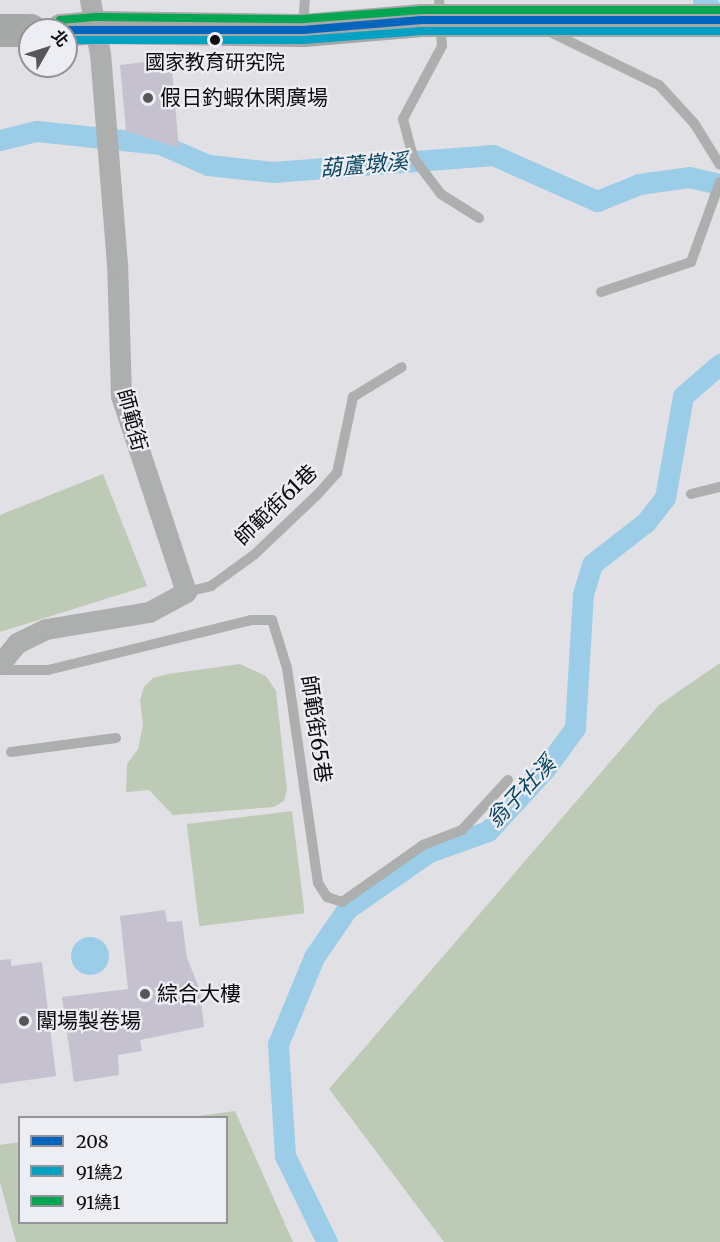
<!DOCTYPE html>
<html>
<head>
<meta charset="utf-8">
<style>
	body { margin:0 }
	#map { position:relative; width:720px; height:1242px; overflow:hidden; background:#e1e1e5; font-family:Merriweather,"Noto Sans TC",serif }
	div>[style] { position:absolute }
	.green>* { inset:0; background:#bdcab5; transform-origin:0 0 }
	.water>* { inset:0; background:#9bcde8 }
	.round { border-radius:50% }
	.canal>* { height:21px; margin:-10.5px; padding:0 10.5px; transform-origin:10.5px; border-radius:10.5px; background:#9bcde8 }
	.building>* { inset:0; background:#c6c1ce }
	.lane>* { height:10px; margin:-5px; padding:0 5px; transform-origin:5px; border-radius:5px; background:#adaeae }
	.street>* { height:21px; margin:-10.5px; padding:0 10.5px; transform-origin:10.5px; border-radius:10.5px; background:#adaeae }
	.primary>* { height:33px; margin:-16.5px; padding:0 16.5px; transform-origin:16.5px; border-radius:16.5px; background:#a6a7a7 }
	.bus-1>* { height:8px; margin:-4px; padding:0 4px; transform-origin:4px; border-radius:4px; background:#0065bd }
	.bus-2>* { height:8px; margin:-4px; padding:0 4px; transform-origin:4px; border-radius:4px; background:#01a1c4 }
	.bus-3>* { height:8px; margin:-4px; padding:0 4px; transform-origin:4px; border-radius:4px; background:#00a651 }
	.dots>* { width:16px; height:16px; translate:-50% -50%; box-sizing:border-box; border:3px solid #ededf4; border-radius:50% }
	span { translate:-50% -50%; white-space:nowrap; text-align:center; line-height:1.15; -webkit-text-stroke:4.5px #ededf4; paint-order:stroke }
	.bus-label { font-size:20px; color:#0c0c0f }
	.poi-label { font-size:21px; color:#0c0c0f }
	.left { translate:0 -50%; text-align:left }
	.street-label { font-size:21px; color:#0c0c0f }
	.water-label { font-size:22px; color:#0a465f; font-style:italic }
	.legend { position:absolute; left:18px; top:1116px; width:210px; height:108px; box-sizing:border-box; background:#ededf4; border:2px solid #939398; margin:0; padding:8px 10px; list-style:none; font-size:18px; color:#0c0c0f }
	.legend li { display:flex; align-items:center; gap:12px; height:30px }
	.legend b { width:30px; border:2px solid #939398 }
	.north { position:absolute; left:18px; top:18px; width:60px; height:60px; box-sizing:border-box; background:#ededf4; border:2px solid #939398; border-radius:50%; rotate:51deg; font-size:16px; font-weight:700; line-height:24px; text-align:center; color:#0c0c0f }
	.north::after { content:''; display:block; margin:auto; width:21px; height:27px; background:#57575a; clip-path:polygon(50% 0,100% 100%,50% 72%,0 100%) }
</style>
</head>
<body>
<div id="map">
	<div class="green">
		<div style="clip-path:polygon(103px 474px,147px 586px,0 632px,0 515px)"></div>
		<div style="clip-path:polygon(720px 663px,720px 1242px,444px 1242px,329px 1089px,659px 705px)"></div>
		<div style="clip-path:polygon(240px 664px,266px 676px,276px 691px,287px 790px,284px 801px,274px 807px,173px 815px,149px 790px,126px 792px,127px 764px,138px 749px,143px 725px,140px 700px,144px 687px,153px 678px,168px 674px)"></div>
		<div style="left:292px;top:811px;width:103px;height:106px;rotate:83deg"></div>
		<div style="clip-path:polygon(235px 1111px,293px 1242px,16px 1242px,0 1182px,0 1145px,19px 1142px,20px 1222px,226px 1222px,226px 1118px,191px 1117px)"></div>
	</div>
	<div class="water">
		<div class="round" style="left:71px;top:937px;width:38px;height:38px"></div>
	</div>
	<div class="canal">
		<div style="left:703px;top:0;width:25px;rotate:48deg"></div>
		<div style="left:0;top:140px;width:38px;rotate:-14deg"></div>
		<div style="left:37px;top:131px;width:124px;rotate:6deg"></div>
		<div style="left:160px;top:144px;width:52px;rotate:23.6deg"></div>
		<div style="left:208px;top:165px;width:65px;rotate:6.1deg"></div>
		<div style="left:273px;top:172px;width:221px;rotate:-4.4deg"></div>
		<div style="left:493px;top:155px;width:114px;rotate:23.9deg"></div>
		<div style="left:597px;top:201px;width:45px;rotate:-22deg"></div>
		<div style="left:639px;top:184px;width:50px;rotate:-8deg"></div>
		<div style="left:689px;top:177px;width:32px;rotate:13deg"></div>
		<div style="left:327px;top:1242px;width:96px;rotate:-116deg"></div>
		<div style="left:285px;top:1156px;width:112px;rotate:-93.6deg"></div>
		<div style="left:278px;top:1044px;width:94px;rotate:-67.5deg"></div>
		<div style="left:314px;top:957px;width:58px;rotate:-55.5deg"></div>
		<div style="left:347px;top:909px;width:100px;rotate:-34.8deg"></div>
		<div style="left:429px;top:852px;width:63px;rotate:-19.6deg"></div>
		<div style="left:488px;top:831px;width:84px;rotate:-47.4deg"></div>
		<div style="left:545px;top:769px;width:51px;rotate:-53.8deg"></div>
		<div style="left:575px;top:728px;width:134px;rotate:-86.6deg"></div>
		<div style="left:583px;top:594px;width:31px;rotate:-73deg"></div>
		<div style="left:592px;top:564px;width:68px;rotate:-37.9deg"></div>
		<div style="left:646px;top:522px;width:31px;rotate:-52deg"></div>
		<div style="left:665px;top:498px;width:104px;rotate:-80deg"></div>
		<div style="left:683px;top:396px;width:49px;rotate:-40.9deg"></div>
	</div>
	<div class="building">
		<div style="clip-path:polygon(171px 59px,179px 148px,126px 131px,120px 65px)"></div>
		<div style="clip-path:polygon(165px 910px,167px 922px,182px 921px,187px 958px,200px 990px,204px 1027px,140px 1040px,142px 1051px,118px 1055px,119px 1075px,74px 1082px,62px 997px,128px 989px,120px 916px)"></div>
		<div style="clip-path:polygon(11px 959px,11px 966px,42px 962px,56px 1076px,0 1084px,0 960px)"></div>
	</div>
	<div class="lane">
		<div style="left:439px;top:0;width:46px;rotate:86.3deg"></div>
		<div style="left:442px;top:46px;width:83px;rotate:118.1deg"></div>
		<div style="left:403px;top:119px;width:39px;rotate:75deg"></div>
		<div style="left:413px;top:157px;width:46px;rotate:52.9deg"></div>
		<div style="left:441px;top:194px;width:45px;rotate:32.3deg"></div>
		<div style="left:303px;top:27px;width:27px;rotate:-86deg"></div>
		<div style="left:546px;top:30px;width:126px;rotate:26deg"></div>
		<div style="left:659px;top:85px;width:52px;rotate:47.4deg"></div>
		<div style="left:694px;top:123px;width:49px;rotate:58.2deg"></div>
		<div style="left:601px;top:292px;width:95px;rotate:-18.4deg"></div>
		<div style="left:691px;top:262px;width:85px;rotate:-70.1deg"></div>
		<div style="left:691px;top:494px;width:30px;rotate:-14deg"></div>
		<div style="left:186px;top:592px;width:26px;rotate:-13deg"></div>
		<div style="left:211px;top:586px;width:54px;rotate:-36deg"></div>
		<div style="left:255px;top:554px;width:86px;rotate:-43.6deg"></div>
		<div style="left:317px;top:495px;width:30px;rotate:-48deg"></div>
		<div style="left:337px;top:473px;width:78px;rotate:-78.1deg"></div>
		<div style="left:353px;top:397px;width:57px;rotate:-31.5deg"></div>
		<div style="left:0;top:670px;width:48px"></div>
		<div style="left:48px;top:670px;width:209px;rotate:-13.8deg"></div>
		<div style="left:251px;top:620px;width:21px"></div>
		<div style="left:272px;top:620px;width:50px;rotate:72.6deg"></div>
		<div style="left:287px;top:668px;width:217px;rotate:81.8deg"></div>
		<div style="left:318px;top:883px;width:17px;rotate:57deg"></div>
		<div style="left:327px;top:897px;width:16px;rotate:18deg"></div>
		<div style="left:342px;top:902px;width:99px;rotate:-35.1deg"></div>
		<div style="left:423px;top:845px;width:42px;rotate:-21deg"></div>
		<div style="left:462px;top:830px;width:68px;rotate:-47.4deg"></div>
		<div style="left:11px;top:752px;width:106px;rotate:-7.6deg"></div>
	</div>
	<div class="street">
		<div style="left:0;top:664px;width:27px;rotate:-51deg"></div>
		<div style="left:17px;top:643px;width:32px;rotate:-26deg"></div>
		<div style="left:46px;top:629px;width:104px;rotate:-9.4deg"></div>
		<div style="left:149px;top:612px;width:42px;rotate:-28.4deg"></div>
		<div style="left:186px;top:592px;width:207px;rotate:-108.3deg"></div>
		<div style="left:121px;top:395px;width:131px;rotate:-91.7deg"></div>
		<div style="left:117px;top:264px;width:211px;rotate:-94.6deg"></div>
		<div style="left:100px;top:54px;width:55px;rotate:-100.5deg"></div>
	</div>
	<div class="primary">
		<div style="left:0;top:30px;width:30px"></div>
		<div style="left:61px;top:30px;width:35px;rotate:-5deg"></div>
		<div style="left:96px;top:27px;width:207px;rotate:0.8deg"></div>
		<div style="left:303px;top:30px;width:119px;rotate:-4.8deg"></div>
		<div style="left:422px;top:20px;width:298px"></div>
	</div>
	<div class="bus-1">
		<div style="left:61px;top:30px;width:242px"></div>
		<div style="left:303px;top:30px;width:119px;rotate:-4.8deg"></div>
		<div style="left:422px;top:20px;width:298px"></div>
	</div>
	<div class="bus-2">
		<div style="left:66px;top:40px;width:237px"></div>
		<div style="left:303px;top:40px;width:119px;rotate:-4.3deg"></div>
		<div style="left:422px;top:31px;width:298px"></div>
	</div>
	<div class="bus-3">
		<div style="left:60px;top:20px;width:36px;rotate:-5deg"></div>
		<div style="left:96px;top:17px;width:207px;rotate:0.6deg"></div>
		<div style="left:303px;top:19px;width:119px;rotate:-4.3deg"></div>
		<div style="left:422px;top:10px;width:298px"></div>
	</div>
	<div class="dots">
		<div style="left:215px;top:40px;background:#0c0c0f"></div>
		<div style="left:148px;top:98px;background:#57575a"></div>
		<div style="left:145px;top:994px;background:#57575a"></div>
		<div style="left:24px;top:1021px;background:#57575a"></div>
	</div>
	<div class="bus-label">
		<span style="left:215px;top:61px">國家教育研究院</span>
	</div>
	<div class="poi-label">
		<span class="left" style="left:160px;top:98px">假日釣蝦休閑廣場</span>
		<span class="left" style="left:157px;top:994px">綜合大樓</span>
		<span class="left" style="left:36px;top:1021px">闈場製卷場</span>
	</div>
	<div class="street-label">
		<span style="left:132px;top:420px;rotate:75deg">師範街</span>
		<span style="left:276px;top:505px;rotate:-44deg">師範街61巷</span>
		<span style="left:316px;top:729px;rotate:82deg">師範街65巷</span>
	</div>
	<div class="water-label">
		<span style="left:364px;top:165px;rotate:-5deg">葫蘆墩溪</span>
		<span style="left:521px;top:792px;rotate:-47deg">翁子社溪</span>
	</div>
	<ul class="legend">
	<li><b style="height:8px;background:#0065bd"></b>208</li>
	<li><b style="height:8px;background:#01a1c4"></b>91繞2</li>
	<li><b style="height:8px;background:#00a651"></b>91繞1</li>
	</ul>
	<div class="north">北</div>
</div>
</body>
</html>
